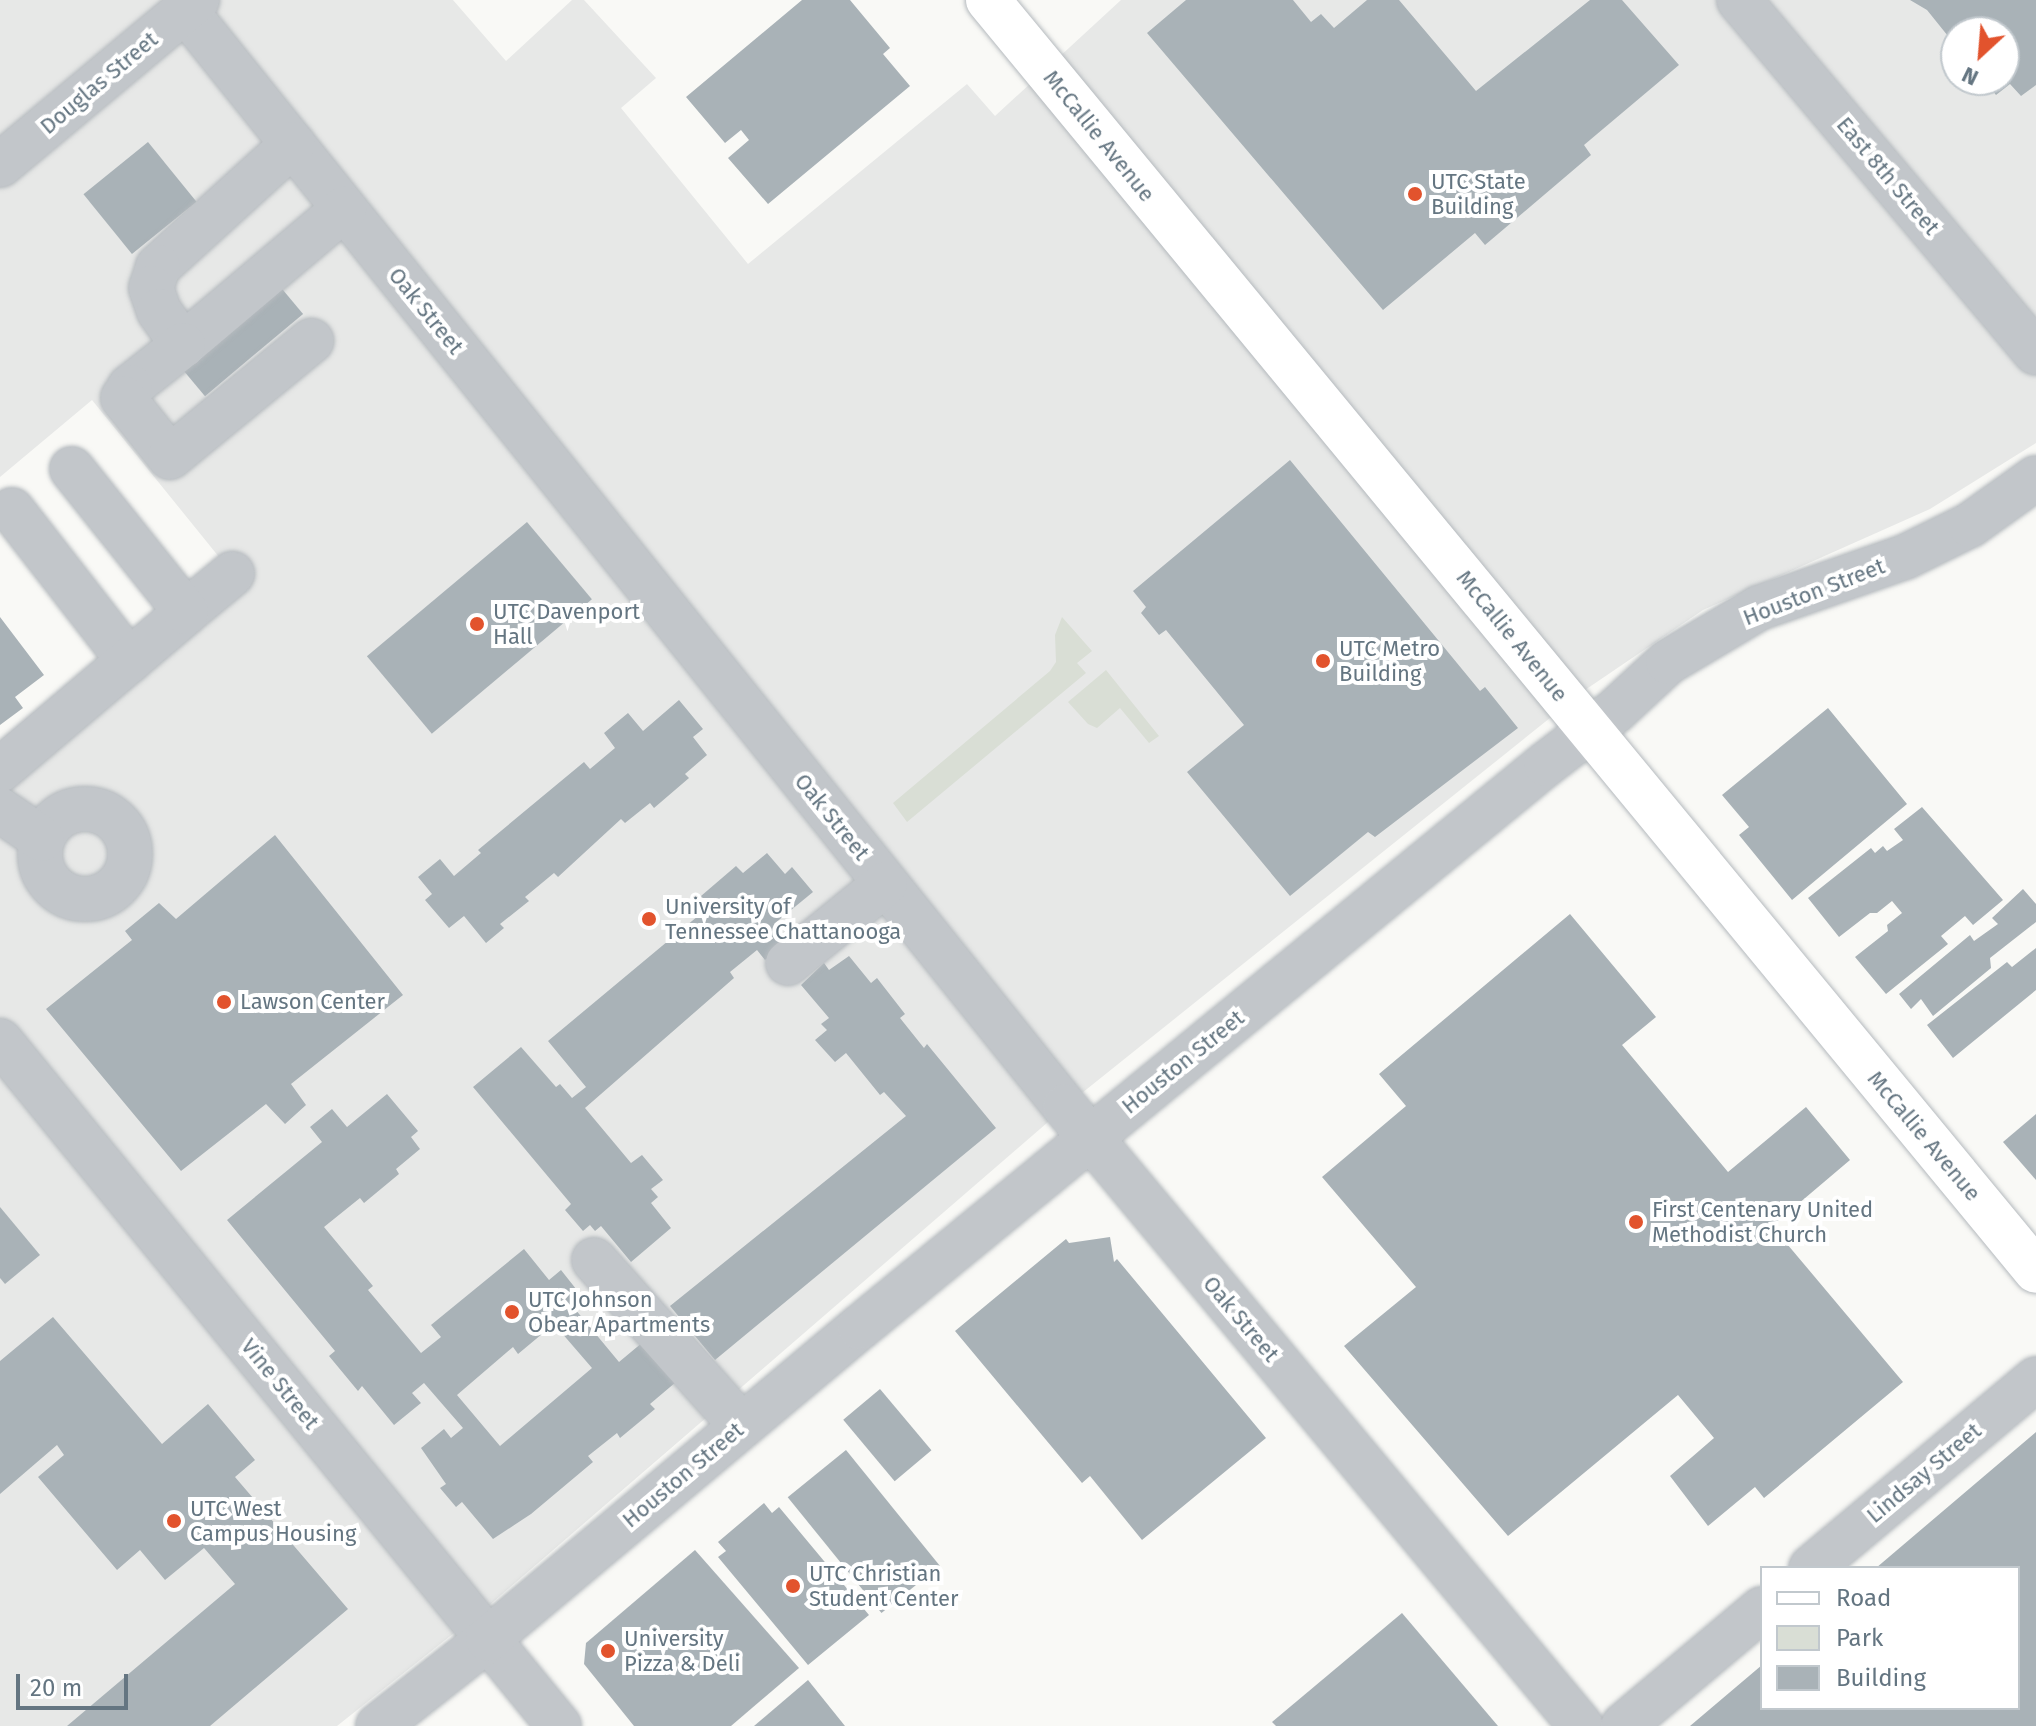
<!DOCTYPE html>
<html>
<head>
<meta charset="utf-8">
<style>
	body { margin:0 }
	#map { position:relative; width:2036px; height:1726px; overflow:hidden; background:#f9f9f6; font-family:"Fira Sans",sans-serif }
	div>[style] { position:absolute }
	.built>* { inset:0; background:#e7e8e7 }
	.green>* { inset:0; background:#d9ded5 }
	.building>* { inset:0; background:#a9b2b7; transform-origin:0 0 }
	.roads { filter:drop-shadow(0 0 2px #b5babe) drop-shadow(0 0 2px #b5babe) }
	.minor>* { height:44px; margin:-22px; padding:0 22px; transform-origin:22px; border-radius:22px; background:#c2c6ca }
	.minor>.ring { margin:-22px; padding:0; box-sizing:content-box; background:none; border:44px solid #c2c6ca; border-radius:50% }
	.major>* { height:44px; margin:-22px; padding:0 22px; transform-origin:22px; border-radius:22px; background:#fff }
	.dots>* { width:22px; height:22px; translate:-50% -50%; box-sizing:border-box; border:4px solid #fff; border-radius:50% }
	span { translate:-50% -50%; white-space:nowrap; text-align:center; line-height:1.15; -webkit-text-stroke:8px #fff; paint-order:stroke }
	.street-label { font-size:22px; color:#647581 }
	.poi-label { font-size:22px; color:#647581 }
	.left { translate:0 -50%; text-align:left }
	.legend { position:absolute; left:1760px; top:1566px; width:260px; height:144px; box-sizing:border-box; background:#fff; border:2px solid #c1c8cd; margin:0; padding:10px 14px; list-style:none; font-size:24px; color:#647581 }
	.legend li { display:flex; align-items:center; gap:16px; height:40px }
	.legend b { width:40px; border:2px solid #c1c8cd }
	.north { position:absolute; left:1940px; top:16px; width:80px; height:80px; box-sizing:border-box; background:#fff; border:2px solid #c1c8cd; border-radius:50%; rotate:206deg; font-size:22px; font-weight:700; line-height:32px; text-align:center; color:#647581 }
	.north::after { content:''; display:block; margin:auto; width:28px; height:36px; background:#e2532d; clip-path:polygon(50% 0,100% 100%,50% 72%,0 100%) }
	.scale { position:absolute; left:16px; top:1674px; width:112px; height:36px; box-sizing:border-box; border:4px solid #647581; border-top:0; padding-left:10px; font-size:24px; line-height:28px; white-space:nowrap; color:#647581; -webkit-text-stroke:6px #fff; paint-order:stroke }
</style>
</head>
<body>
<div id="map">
	<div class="built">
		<div style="clip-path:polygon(evenodd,0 0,453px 0,506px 61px,572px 0,584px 0,656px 78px,621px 108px,748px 264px,967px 84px,995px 116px,1121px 0,2036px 0,2036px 443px,1930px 509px,1703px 610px,1585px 690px,1077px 1097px,493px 1602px,337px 1726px,0 1726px,0 741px,219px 557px,92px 400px,0 477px,0 0,1956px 32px,2004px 32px,2004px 80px,1956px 80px,1956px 32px)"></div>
	</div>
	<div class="green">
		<div style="clip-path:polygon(1062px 617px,1092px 651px,1077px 663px,1086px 673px,907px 822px,893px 803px,1050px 671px,1056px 662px,1055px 635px)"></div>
		<div style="clip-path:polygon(1106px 670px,1159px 736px,1149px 743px,1120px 708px,1097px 728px,1088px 724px,1068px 702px)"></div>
	</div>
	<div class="building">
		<div style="clip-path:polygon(802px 0,850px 0,890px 48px,883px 54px,910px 86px,768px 204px,728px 158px,749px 140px,741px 130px,725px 143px,686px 97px)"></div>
		<div style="clip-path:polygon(1186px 0,1293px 0,1311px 22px,1321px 14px,1334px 28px,1367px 0,1399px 0,1476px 91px,1590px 0,1622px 0,1679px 65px,1584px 145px,1591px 155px,1485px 245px,1475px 233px,1383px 310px,1147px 33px)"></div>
		<div style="clip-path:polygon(1910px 0,2036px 0,2036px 85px,2021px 96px,2010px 84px,1996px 95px,1984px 80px,2004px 80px,2004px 32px,1956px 32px,1956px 46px,1927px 10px)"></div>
		<div style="left:148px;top:142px;width:77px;height:83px;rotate:51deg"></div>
		<div style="left:278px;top:284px;width:39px;height:128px;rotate:50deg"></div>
		<div style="clip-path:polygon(1290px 460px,1480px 691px,1485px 687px,1518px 728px,1375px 837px,1368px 832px,1290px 896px,1187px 772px,1244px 725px,1166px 630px,1159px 635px,1141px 613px,1146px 607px,1133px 591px)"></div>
		<div style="left:527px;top:522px;width:101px;height:209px;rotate:50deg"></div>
		<div style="clip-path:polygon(0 617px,44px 675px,15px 697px,23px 708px,0 725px)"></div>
		<div style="clip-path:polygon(679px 700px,703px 729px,693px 737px,707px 755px,685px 774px,689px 778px,654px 808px,650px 803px,625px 823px,621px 819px,558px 877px,554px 873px,525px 897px,529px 901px,500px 924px,504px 928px,486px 943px,464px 916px,449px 928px,425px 900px,432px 894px,418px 877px,440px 859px,454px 876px,481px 853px,478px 850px,584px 762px,590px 769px,615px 748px,604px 733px,628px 713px,643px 731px)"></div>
		<div style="clip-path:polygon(1828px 708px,1907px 804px,1792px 900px,1739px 835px,1749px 827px,1722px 795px)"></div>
		<div style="clip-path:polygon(1922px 807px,2003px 900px,1973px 925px,1965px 916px,1941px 936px,1948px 944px,1886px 994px,1855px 957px,1888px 931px,1887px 925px,1902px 913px,1892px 901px,1877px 913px,1870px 913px,1839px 937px,1808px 898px,1871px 848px,1875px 853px,1883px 846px,1887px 851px,1903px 840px,1894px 829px)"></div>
		<div style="clip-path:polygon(275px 835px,403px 995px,291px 1084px,306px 1105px,285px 1124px,266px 1104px,181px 1171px,46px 1009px,132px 940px,125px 931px,159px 903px,176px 919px)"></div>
		<div style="clip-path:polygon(767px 853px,785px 874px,792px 867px,813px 892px,774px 924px,788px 941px,765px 960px,757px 950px,730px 972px,734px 978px,585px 1108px,631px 1163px,642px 1155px,663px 1180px,651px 1189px,658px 1197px,651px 1203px,671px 1228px,631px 1262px,601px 1226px,595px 1231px,590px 1225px,583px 1231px,565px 1210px,571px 1204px,473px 1087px,521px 1047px,556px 1087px,560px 1084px,572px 1098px,586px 1087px,548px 1041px,710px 906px,701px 896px,736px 866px,743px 873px)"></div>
		<div style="clip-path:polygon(2023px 889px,2036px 904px,2036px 922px,1990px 958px,1991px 968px,1933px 1016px,1921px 999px,1911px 1009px,1899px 994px,1970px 935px,1974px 941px,1998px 924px,1992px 918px)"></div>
		<div style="clip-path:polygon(1570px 914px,1656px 1017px,1622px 1045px,1728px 1172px,1806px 1107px,1850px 1160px,1772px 1226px,1903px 1382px,1764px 1498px,1755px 1487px,1708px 1526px,1670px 1476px,1714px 1438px,1678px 1395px,1508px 1536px,1344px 1346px,1416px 1287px,1322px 1177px,1406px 1106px,1379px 1074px)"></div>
		<div style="clip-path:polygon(2036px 948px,2036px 990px,1953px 1058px,1927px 1025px,2007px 962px,2012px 967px)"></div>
		<div style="clip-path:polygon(849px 956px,871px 983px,877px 978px,905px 1014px,900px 1018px,924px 1048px,927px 1044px,996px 1128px,715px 1360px,670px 1306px,906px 1116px,884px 1092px,880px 1095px,846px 1053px,835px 1062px,815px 1040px,827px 1030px,821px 1024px,829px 1018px,801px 985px,824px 963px,829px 970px)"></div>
		<div style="clip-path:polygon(evenodd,387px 1094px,418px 1131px,411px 1137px,420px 1149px,396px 1169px,399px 1174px,364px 1203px,360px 1198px,324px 1227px,373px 1286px,368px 1290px,421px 1353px,441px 1337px,431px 1325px,524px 1249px,549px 1280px,561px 1270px,580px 1294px,570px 1303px,619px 1362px,643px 1342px,676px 1382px,650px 1404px,655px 1409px,620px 1438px,617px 1433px,588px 1456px,593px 1462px,531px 1514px,493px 1539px,462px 1502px,456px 1507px,440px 1488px,446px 1484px,421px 1448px,444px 1429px,451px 1438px,463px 1428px,424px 1383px,412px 1393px,421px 1403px,394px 1425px,362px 1386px,358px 1391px,329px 1356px,335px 1351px,227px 1220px,322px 1142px,310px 1127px,332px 1109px,347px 1127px,387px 1094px,554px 1324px,592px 1368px,500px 1446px,457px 1395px,513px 1347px,518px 1354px,554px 1324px)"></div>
		<div style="clip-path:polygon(2036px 1114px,2036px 1180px,2003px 1142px)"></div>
		<div style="clip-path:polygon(0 1207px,40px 1255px,5px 1284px,0 1278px)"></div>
		<div style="clip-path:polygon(1110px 1237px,1114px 1262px,1117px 1259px,1266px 1438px,1142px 1540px,1090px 1476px,1082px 1483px,955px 1331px,1066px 1239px,1069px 1243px)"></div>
		<div style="clip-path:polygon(53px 1317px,162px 1444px,208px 1404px,255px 1460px,235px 1477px,348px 1609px,210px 1726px,67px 1726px,235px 1584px,204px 1548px,165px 1580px,140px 1550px,117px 1570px,38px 1477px,64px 1455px,57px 1445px,0 1494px,0 1361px)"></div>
		<div style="left:880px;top:1389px;width:80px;height:48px;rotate:50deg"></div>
		<div style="clip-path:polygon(2036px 1432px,2036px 1726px,1690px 1726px,1762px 1665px,1762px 1708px,2018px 1708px,2018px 1568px,1876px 1568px)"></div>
		<div style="left:846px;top:1450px;width:149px;height:75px;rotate:51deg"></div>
		<div style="clip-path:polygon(764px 1503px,772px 1513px,779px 1507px,869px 1615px,808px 1665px,718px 1557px,726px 1551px,718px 1542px)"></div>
		<div style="clip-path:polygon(695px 1550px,799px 1668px,731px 1726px,634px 1726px,584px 1664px,586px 1643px)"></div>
		<div style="clip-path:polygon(1402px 1613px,1498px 1726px,1276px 1726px,1272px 1722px)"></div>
		<div style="clip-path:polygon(808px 1680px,845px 1726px,754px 1726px)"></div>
	</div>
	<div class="roads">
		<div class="minor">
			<div style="left:1739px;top:0;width:461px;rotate:49.9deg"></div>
			<div style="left:185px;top:10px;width:1406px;rotate:51.26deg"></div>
			<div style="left:1065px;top:1107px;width:806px;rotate:50.19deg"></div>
			<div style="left:293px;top:144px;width:183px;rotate:137.7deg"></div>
			<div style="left:158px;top:267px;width:22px;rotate:108deg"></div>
			<div style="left:151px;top:288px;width:24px;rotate:71deg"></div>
			<div style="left:159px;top:311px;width:42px;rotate:54.8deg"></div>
			<div style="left:183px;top:345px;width:211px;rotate:-40.2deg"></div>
			<div style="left:0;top:165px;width:257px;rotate:-39.9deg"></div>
			<div style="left:183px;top:345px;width:68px;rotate:141.6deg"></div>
			<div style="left:130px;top:387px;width:13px;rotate:122deg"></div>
			<div style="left:123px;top:398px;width:75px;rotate:51.5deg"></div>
			<div style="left:170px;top:457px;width:183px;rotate:-39.4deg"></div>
			<div style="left:12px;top:510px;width:191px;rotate:52.2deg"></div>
			<div style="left:186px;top:612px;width:60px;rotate:-39.6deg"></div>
			<div style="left:0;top:770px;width:244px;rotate:-40.3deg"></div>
			<div style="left:186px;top:612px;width:183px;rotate:-128.6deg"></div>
			<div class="ring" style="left:40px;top:809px;width:46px;height:46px"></div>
			<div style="left:0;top:810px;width:51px;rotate:34.6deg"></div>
			<div style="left:788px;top:963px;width:125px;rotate:-39.2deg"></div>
			<div style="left:0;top:1041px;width:884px;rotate:50.78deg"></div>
			<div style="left:594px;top:1260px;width:222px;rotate:48.3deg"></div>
			<div style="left:1811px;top:1568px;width:294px;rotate:-40deg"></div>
			<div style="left:378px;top:1726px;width:140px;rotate:-38.3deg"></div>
			<div style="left:488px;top:1639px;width:486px;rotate:-40deg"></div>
			<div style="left:860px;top:1327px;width:887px;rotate:-39.38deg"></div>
			<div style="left:1546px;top:764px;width:87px;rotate:-37.5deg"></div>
			<div style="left:1615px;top:711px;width:72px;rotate:-42.8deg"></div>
			<div style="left:1668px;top:662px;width:106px;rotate:-30.7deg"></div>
			<div style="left:1759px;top:608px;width:155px;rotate:-19.3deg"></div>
			<div style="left:1905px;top:557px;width:72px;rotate:-26.2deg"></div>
			<div style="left:1970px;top:525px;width:81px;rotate:-35.5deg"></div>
			<div style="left:1623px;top:1726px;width:182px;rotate:-40.1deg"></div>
		</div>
		<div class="major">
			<div style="left:988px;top:0;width:1647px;rotate:50.49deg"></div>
		</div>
	</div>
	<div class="dots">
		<div style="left:1415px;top:194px;background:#e2532d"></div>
		<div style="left:477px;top:624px;background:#e2532d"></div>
		<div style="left:1323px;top:661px;background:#e2532d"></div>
		<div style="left:649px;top:919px;background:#e2532d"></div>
		<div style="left:224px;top:1002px;background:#e2532d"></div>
		<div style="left:1636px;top:1222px;background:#e2532d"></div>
		<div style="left:512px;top:1312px;background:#e2532d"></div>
		<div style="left:174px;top:1521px;background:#e2532d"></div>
		<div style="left:793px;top:1586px;background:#e2532d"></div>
		<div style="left:608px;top:1651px;background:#e2532d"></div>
	</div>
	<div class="street-label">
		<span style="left:99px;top:83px;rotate:-40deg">Douglas Street</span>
		<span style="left:1099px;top:136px;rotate:51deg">McCallie Avenue</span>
		<span style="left:1888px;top:176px;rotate:50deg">East 8th Street</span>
		<span style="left:426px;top:311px;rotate:51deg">Oak Street</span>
		<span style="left:1814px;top:592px;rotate:-21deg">Houston Street</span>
		<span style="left:1512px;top:636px;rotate:51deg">McCallie Avenue</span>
		<span style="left:832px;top:817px;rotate:51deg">Oak Street</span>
		<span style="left:1183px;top:1062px;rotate:-39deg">Houston Street</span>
		<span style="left:1924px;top:1136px;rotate:50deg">McCallie Avenue</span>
		<span style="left:1241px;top:1319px;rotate:50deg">Oak Street</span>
		<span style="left:280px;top:1384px;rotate:51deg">Vine Street</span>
		<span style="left:1924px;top:1473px;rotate:-40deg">Lindsay Street</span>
		<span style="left:683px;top:1475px;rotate:-40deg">Houston Street</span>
	</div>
	<div class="poi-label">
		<span class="left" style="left:1431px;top:194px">UTC State<br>Building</span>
		<span class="left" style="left:493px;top:624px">UTC Davenport<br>Hall</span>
		<span class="left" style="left:1339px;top:661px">UTC Metro<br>Building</span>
		<span class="left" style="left:665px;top:919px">University of<br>Tennessee Chattanooga</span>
		<span class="left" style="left:240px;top:1002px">Lawson Center</span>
		<span class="left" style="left:1652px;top:1222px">First Centenary United<br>Methodist Church</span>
		<span class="left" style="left:528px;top:1312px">UTC Johnson<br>Obear Apartments</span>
		<span class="left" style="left:190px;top:1521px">UTC West<br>Campus Housing</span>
		<span class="left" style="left:809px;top:1586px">UTC Christian<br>Student Center</span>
		<span class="left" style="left:624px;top:1651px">University<br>Pizza &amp; Deli</span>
	</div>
	<ul class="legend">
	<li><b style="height:10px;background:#fff"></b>Road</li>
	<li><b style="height:22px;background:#d9ded5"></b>Park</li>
	<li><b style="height:22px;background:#a9b2b7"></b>Building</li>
	</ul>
	<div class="north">N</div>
	<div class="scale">20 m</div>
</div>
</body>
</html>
